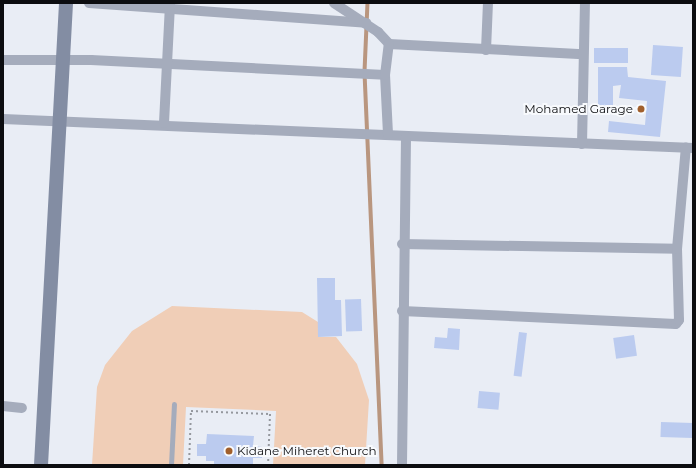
<!DOCTYPE html>
<html>
<head>
<meta charset="utf-8">
<style>
	body { margin:0 }
	#map { position:relative; width:696px; height:468px; overflow:hidden; background:#e9edf5; font-family:Montserrat,sans-serif }
	div>[style] { position:absolute }
	.green>* { inset:0; background:#f0ceb7 }
	.stream>* { height:3.5px; margin:-1.75px; padding:0 1.75px; transform-origin:1.75px; border-radius:1.75px; background:#b9967f }
	.building>* { inset:0; background:#bbcbef; transform-origin:0 0 }
	.path>* { height:2px; margin-top:-1px; transform-origin:0; background:repeating-linear-gradient(90deg,#95989e 0 2px,transparent 0 5px) }
	.lane>* { height:5px; margin:-2.5px; padding:0 2.5px; transform-origin:2.5px; border-radius:2.5px; background:#a5acbc }
	.street>* { height:10px; margin:-5px; padding:0 5px; transform-origin:5px; border-radius:5px; background:#a5acbc }
	.secondary>* { height:14px; margin:-7px; padding:0 7px; transform-origin:7px; border-radius:7px; background:#838da3 }
	.dots>* { width:11px; height:11px; translate:-50% -50%; box-sizing:border-box; border:2px solid #f8fafd; border-radius:50% }
	span { translate:-50% -50%; white-space:nowrap; text-align:center; line-height:1.15; -webkit-text-stroke:4px #f8fafd; paint-order:stroke }
	.poi-label { font-size:12px; color:#0c0d10 }
	.right { translate:-100% -50%; text-align:right }
	.left { translate:0 -50%; text-align:left }
	.frame { position:absolute; inset:0; border:4px solid #0c0d10; pointer-events:none }
</style>
</head>
<body>
<div id="map">
	<div class="green">
		<div style="clip-path:polygon(172px 306px,302px 312px,318px 322px,318px 337px,336px 337px,357px 364px,369px 400px,365px 465px,273px 465px,276px 411px,186px 407px,183px 465px,92px 465px,97px 387px,105px 365px,132px 331px)"></div>
	</div>
	<div class="stream">
		<div style="left:368px;top:3px;width:70px;rotate:92.5deg"></div>
		<div style="left:365px;top:73px;width:392px;rotate:87.5deg"></div>
	</div>
	<div class="building">
		<div style="left:653px;top:45px;width:30px;height:30px;rotate:4deg"></div>
		<div style="left:594px;top:48px;width:34px;height:15px"></div>
		<div style="clip-path:polygon(598px 67px,627px 67px,628px 77px,666px 81px,660px 137px,608px 132px,609px 121px,645px 125px,647px 101px,619px 98px,621px 85px,613px 86px,613px 108px,598px 108px)"></div>
		<div style="clip-path:polygon(317px 278px,335px 278px,335px 300px,341px 300px,342px 336px,318px 337px)"></div>
		<div style="left:361px;top:299px;width:32px;height:16px;rotate:88deg"></div>
		<div style="clip-path:polygon(448px 328px,460px 329px,459px 350px,434px 348px,435px 337px,447px 338px)"></div>
		<div style="left:519px;top:332px;width:8px;height:44px;rotate:7deg"></div>
		<div style="left:634px;top:335px;width:21px;height:21px;rotate:82deg"></div>
		<div style="left:479px;top:391px;width:21px;height:17px;rotate:5deg"></div>
		<div style="left:661px;top:422px;width:32px;height:15px;rotate:2deg"></div>
		<div style="clip-path:polygon(207px 434px,254px 436px,253px 446px,262px 447px,262px 458px,253px 458px,253px 465px,214px 465px,214px 461px,206px 461px,206px 456px,197px 456px,197px 444px,206px 444px)"></div>
	</div>
	<div class="path">
		<div style="left:189px;top:465px;width:54px;rotate:-87.9deg"></div>
		<div style="left:191px;top:411px;width:79px;rotate:2.2deg"></div>
		<div style="left:270px;top:414px;width:51px;rotate:92.2deg"></div>
	</div>
	<div class="lane">
		<div style="left:171px;top:465px;width:61px;rotate:-87.2deg"></div>
	</div>
	<div class="street">
		<div style="left:89px;top:3px;width:278px;rotate:4.1deg"></div>
		<div style="left:334px;top:3px;width:53px;rotate:33.4deg"></div>
		<div style="left:378px;top:32px;width:16px;rotate:47deg"></div>
		<div style="left:389px;top:44px;width:194px;rotate:3deg"></div>
		<div style="left:486px;top:50px;width:47px;rotate:-87.6deg"></div>
		<div style="left:3px;top:60px;width:88px"></div>
		<div style="left:91px;top:60px;width:294px;rotate:2.9deg"></div>
		<div style="left:3px;top:119px;width:691px;rotate:2.41deg"></div>
		<div style="left:164px;top:123px;width:119px;rotate:-87.1deg"></div>
		<div style="left:388px;top:134px;width:59px;rotate:-92.9deg"></div>
		<div style="left:385px;top:75px;width:31px;rotate:-83deg"></div>
		<div style="left:582px;top:144px;width:141px;rotate:-88.8deg"></div>
		<div style="left:402px;top:244px;width:275px;rotate:1deg"></div>
		<div style="left:402px;top:311px;width:274px;rotate:2.7deg"></div>
		<div style="left:676px;top:324px;width:5px;rotate:-53deg"></div>
		<div style="left:679px;top:320px;width:71px;rotate:-91.6deg"></div>
		<div style="left:677px;top:249px;width:102px;rotate:-85deg"></div>
		<div style="left:3px;top:406px;width:19px;rotate:6deg"></div>
		<div style="left:402px;top:465px;width:328px;rotate:-89.3deg"></div>
	</div>
	<div class="secondary">
		<div style="left:41px;top:465px;width:463px;rotate:-86.9deg"></div>
	</div>
	<div class="dots">
		<div style="left:641px;top:109px;background:#a15f2b"></div>
		<div style="left:229px;top:451px;background:#a15f2b"></div>
	</div>
	<div class="poi-label">
		<span class="right" style="left:633px;top:109px">Mohamed Garage</span>
		<span class="left" style="left:237px;top:451px">Kidane Miheret Church</span>
	</div>
	<div class="frame"></div>
</div>
</body>
</html>
